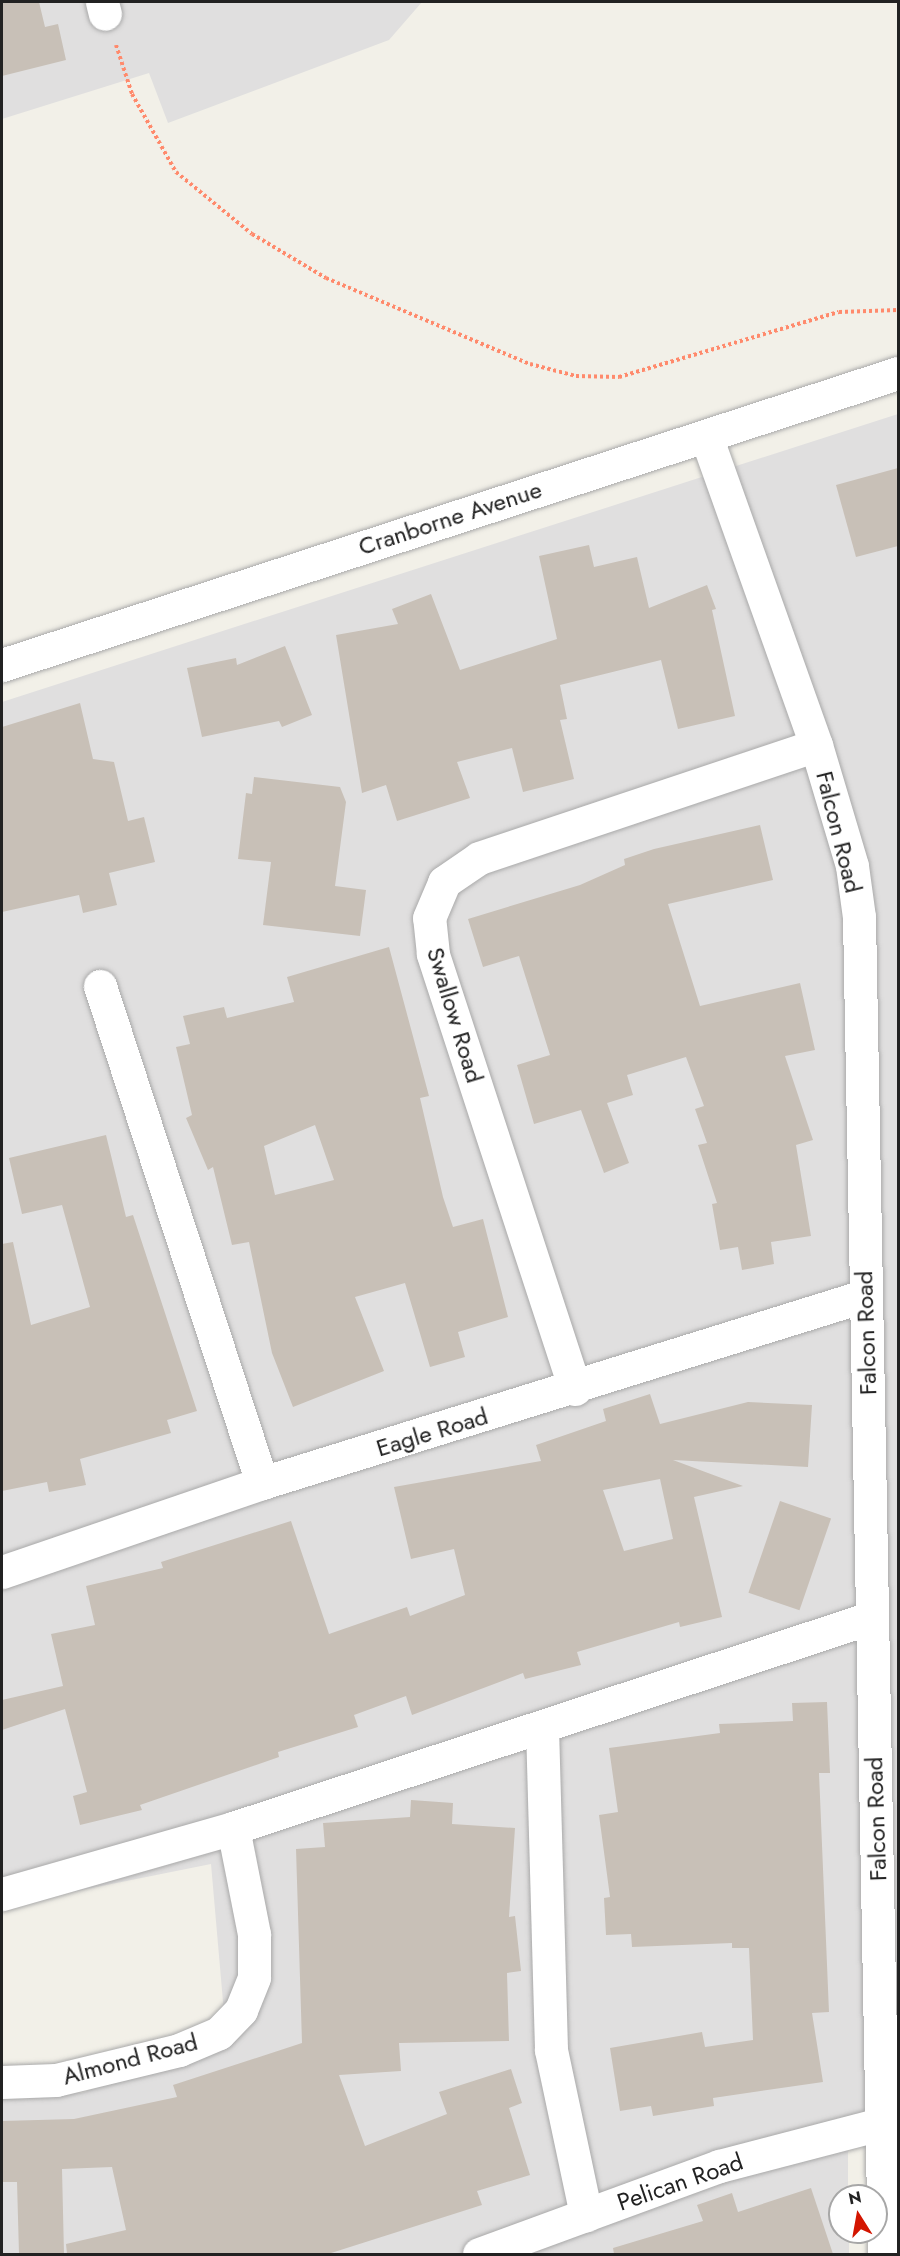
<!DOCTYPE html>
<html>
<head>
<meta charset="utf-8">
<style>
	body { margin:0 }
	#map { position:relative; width:900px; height:2256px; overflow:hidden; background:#f2f0e8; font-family:Jost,sans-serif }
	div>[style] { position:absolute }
	.residential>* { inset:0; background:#e0dfdf }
	.building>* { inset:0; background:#c8c0b7; transform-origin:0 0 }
	.path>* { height:4px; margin-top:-2px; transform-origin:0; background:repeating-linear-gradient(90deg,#ff8a6c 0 3px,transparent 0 6px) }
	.roads { filter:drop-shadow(0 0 2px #a9a9a9) drop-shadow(0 0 2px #a9a9a9) }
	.minor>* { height:33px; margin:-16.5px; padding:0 16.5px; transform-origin:16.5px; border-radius:16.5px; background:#fff }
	span { translate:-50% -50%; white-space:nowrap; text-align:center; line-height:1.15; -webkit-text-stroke:4.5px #fff; paint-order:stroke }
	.street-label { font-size:24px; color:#222 }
	.frame { position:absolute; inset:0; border:3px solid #222; pointer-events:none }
	.north { position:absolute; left:828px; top:2184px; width:60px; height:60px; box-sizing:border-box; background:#fff; border:2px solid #a7a7a7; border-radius:50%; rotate:349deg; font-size:16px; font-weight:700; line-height:24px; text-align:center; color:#222 }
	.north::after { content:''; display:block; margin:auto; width:21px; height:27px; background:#d31500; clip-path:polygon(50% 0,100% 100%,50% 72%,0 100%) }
</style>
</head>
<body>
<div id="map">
	<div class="residential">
		<div style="clip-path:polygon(2px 2px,422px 2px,389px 40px,168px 123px,149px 73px,2px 119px)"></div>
		<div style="clip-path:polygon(898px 414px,898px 2128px,848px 2137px,848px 2196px,840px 2196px,840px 2232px,849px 2232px,849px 2254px,2px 2254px,2px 2087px,82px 2093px,226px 2036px,211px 1864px,2px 1906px,2px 702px)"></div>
	</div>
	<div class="building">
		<div style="clip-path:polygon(2px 2px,39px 2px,45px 27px,58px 24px,66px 60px,2px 76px)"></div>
		<div style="clip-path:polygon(898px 468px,898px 546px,856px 557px,836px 485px)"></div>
		<div style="clip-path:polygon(589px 545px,594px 567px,637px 557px,649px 608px,707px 585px,716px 609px,712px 610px,735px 716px,678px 729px,661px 660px,560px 685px,567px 719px,560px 720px,574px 779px,523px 792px,512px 748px,457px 762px,470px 798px,397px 821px,386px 785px,362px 793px,336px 635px,398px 624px,392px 609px,431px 594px,460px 670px,557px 639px,539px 556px)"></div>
		<div style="clip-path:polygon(285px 646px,312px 715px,282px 727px,279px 721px,202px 737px,187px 668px,236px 658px,237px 665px)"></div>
		<div style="clip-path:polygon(80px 703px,93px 759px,114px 762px,128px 821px,144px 817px,155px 862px,109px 873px,117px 905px,83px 913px,79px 895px,2px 912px,2px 727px)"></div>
		<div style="clip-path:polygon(254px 777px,340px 787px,346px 802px,335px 886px,366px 890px,360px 936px,263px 925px,271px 862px,238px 859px,246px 793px,252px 794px)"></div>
		<div style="clip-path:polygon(760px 825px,773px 880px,668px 904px,700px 1006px,800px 983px,815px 1050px,785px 1056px,813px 1140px,796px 1145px,811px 1236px,771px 1242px,774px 1264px,742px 1270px,738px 1247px,720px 1250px,712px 1204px,717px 1203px,698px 1145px,707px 1143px,695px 1109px,704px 1106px,686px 1057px,627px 1075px,633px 1095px,607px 1103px,629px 1163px,604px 1173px,581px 1110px,534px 1124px,517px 1065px,550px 1055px,519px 956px,483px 967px,468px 919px,580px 885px,625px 865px,624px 859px,654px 849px)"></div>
		<div style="clip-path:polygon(evenodd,389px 947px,429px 1096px,420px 1098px,443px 1197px,453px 1227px,483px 1219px,508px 1317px,458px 1332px,465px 1357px,430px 1367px,405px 1283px,355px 1297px,384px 1371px,293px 1407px,272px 1353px,249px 1242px,232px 1245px,213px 1167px,208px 1170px,186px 1118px,192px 1115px,176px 1047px,190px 1044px,183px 1016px,224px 1007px,227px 1018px,294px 1002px,287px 977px,389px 947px,315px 1125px,334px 1180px,275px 1195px,264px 1146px,315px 1125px)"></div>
		<div style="clip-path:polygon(106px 1135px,126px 1217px,133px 1215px,197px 1411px,167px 1420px,171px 1433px,80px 1459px,86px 1485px,49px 1492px,47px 1482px,2px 1491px,2px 1244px,13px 1242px,31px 1325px,90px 1307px,62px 1205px,22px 1214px,9px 1158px)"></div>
		<div style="clip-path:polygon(evenodd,650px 1394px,660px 1424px,748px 1402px,812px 1405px,808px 1467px,673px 1460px,743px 1486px,694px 1497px,722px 1617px,680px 1627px,679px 1622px,577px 1652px,581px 1665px,525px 1679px,523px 1673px,412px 1715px,406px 1696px,354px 1715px,358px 1727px,278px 1752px,279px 1757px,140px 1805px,142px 1810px,80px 1825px,73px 1796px,87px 1792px,65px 1709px,2px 1730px,2px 1700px,63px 1686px,51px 1634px,95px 1625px,86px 1586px,163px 1568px,161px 1562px,291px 1521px,329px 1634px,407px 1607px,410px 1616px,465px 1595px,454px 1549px,411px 1559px,394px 1487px,541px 1461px,536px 1445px,606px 1421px,603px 1409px,650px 1394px,660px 1479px,673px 1539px,624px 1551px,603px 1490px,660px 1479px)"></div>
		<div style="left:780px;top:1501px;width:54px;height:97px;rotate:19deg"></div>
		<div style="clip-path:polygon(827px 1702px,830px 1773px,819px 1773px,829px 2012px,812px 2013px,823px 2082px,713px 2098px,714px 2106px,653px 2116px,651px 2106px,620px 2111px,610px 2048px,702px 2032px,705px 2047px,753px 2040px,749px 1948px,732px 1948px,732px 1943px,632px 1947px,631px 1934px,606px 1935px,604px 1898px,610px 1897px,599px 1815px,618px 1812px,609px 1748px,720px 1733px,719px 1724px,793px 1721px,792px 1703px)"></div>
		<div style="clip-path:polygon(411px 1800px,453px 1803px,452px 1824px,515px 1828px,509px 1917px,515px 1916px,521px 1971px,507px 1973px,509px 2041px,399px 2043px,401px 2071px,339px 2075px,365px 2146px,447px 2114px,439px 2092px,511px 2069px,522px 2103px,509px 2108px,530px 2175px,477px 2191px,482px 2205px,328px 2254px,67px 2254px,66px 2244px,126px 2230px,112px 2167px,62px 2169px,64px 2254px,19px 2254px,17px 2182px,2px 2182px,2px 2121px,74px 2119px,177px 2097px,173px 2085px,302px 2043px,296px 1849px,325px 1847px,323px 1823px,410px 1817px)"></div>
		<div style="clip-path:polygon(811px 2188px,833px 2254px,614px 2254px,613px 2248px,703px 2221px,697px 2205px,732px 2193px,738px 2212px)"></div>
	</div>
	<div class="path">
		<div style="left:116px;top:45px;width:52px;rotate:71.9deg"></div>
		<div style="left:132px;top:94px;width:90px;rotate:60.6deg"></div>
		<div style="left:176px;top:172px;width:98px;rotate:39.2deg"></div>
		<div style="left:252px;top:234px;width:86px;rotate:30.7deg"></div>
		<div style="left:326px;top:278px;width:221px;rotate:22.9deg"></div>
		<div style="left:530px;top:364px;width:48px;rotate:14.6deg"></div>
		<div style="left:576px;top:376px;width:43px;rotate:1.3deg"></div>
		<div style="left:619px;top:377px;width:229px;rotate:-16.5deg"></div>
		<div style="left:839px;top:312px;width:59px;rotate:-1.9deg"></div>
	</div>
	<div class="roads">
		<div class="minor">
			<div style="left:102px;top:2px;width:12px;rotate:76deg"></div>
			<div style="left:706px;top:436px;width:328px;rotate:70.4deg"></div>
			<div style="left:816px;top:745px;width:126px;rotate:73.4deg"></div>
			<div style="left:852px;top:866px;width:51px;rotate:82.2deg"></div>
			<div style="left:859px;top:917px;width:1337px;rotate:88.93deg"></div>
			<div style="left:2px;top:665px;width:942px;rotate:-18.05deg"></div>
			<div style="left:100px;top:986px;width:523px;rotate:71.95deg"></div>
			<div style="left:575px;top:1389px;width:458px;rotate:-108.1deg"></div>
			<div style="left:433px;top:954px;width:36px;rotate:-96deg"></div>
			<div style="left:429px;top:918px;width:39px;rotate:-67deg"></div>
			<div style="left:444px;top:882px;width:42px;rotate:-34.4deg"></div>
			<div style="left:479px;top:858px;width:355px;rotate:-18.5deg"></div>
			<div style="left:2px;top:1572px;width:275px;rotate:-18.9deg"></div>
			<div style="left:262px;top:1483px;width:630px;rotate:-17.26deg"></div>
			<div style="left:542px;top:1727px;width:323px;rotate:88.4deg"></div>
			<div style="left:551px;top:2050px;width:169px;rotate:78deg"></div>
			<div style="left:2px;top:1894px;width:240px;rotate:-15.9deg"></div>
			<div style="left:233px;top:1828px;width:671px;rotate:-18.25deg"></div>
			<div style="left:2px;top:2082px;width:54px;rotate:-2.1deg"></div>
			<div style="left:56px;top:2080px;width:127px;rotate:-13.7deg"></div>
			<div style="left:179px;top:2050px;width:43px;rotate:-23deg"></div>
			<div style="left:219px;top:2033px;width:32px;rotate:-46deg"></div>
			<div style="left:241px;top:2010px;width:35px;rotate:-68deg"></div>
			<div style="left:254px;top:1977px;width:43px;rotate:-90deg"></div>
			<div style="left:254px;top:1934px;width:108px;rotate:-101.2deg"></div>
			<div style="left:479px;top:2254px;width:256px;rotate:-20.1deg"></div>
			<div style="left:719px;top:2166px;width:171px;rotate:-14.6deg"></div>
		</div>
	</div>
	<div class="street-label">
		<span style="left:450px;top:518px;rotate:-18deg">Cranborne Avenue</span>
		<span style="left:839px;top:832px;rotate:76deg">Falcon Road</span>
		<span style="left:455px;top:1015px;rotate:73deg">Swallow Road</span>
		<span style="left:866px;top:1333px;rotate:-92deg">Falcon Road</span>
		<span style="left:432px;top:1432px;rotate:-17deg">Eagle Road</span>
		<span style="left:876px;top:1819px;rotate:-92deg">Falcon Road</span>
		<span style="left:130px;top:2059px;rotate:-15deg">Almond Road</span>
		<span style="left:680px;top:2182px;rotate:-19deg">Pelican Road</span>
	</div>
	<div class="frame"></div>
	<div class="north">N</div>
</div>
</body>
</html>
